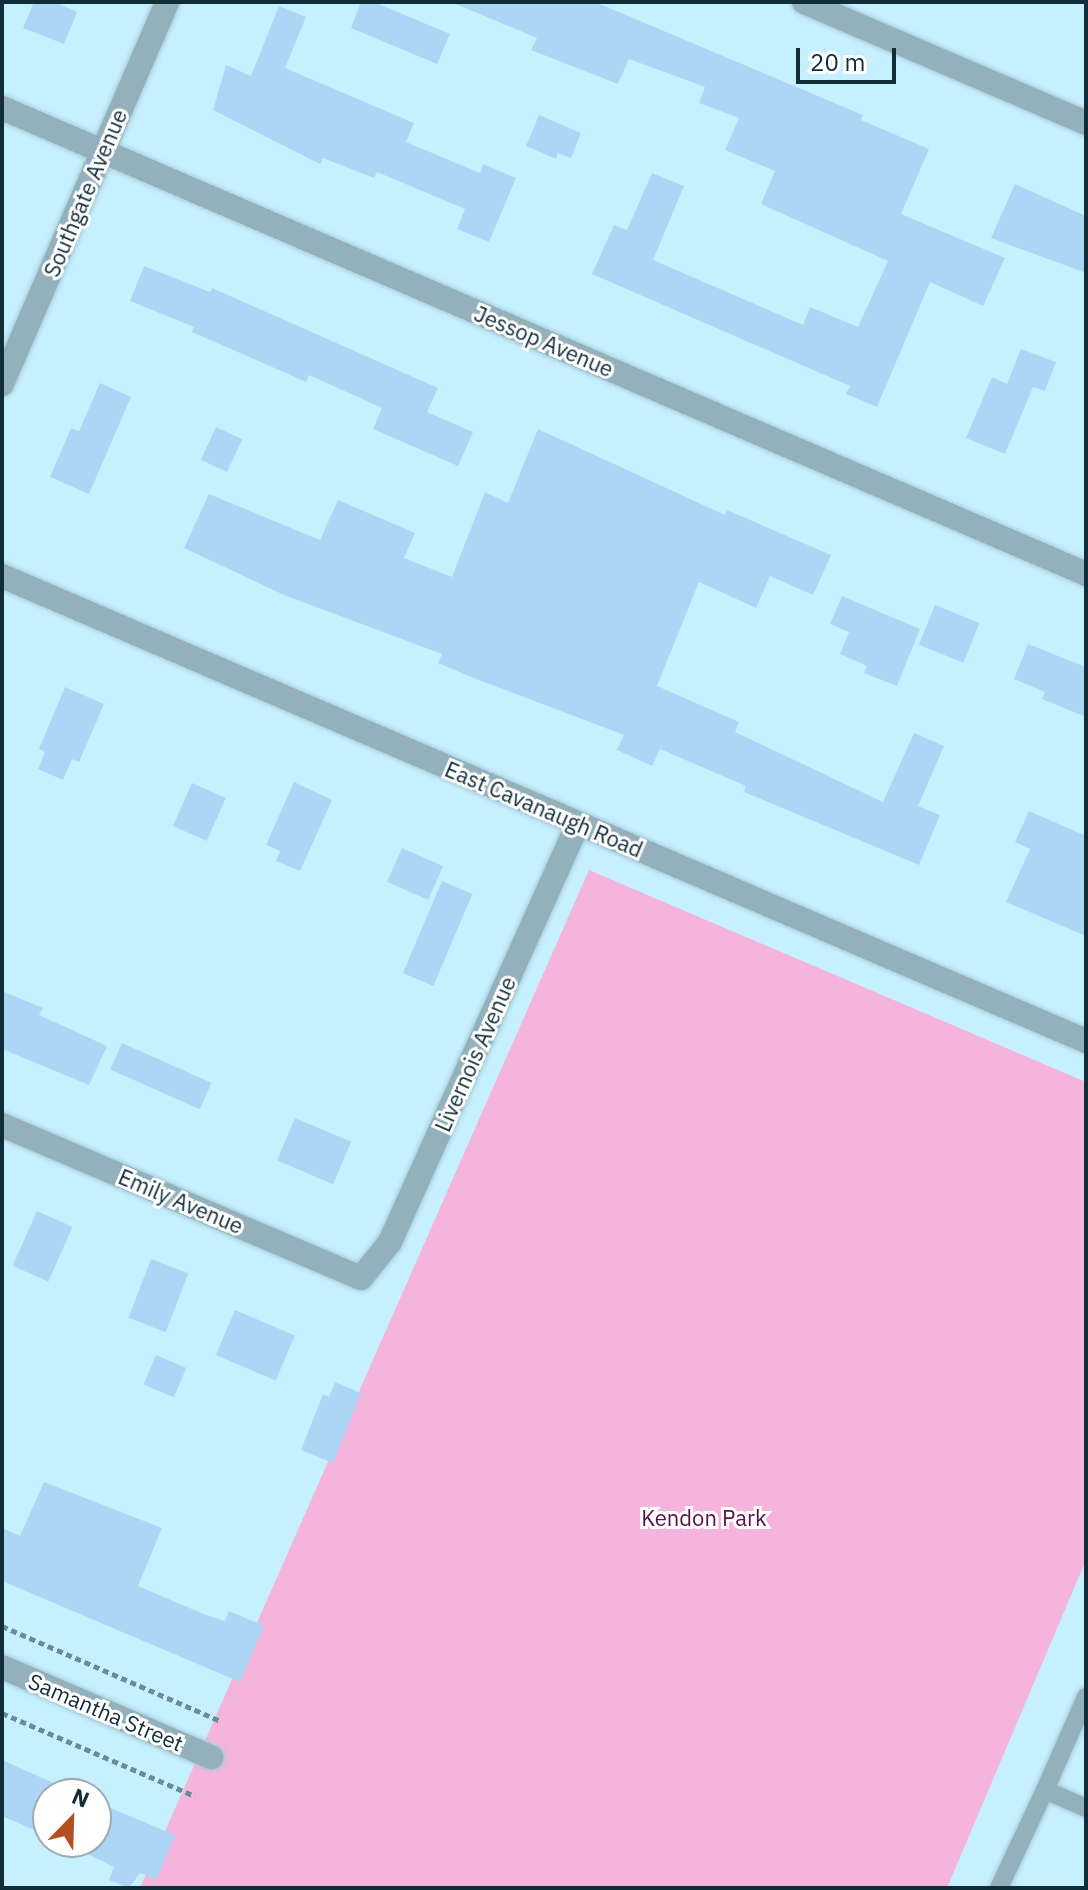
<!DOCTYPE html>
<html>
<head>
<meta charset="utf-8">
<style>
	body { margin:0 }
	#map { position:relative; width:1088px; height:1890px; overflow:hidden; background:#c7f0ff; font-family:"IBM Plex Sans",sans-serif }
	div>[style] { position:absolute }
	.green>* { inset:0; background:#f5b4db }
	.building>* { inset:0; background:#add6f6; transform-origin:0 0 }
	.path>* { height:5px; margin-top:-2.5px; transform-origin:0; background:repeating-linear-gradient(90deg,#698c98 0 6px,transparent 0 10px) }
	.roads { filter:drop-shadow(0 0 2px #a6cddb) drop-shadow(0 0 2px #a6cddb) }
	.service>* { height:18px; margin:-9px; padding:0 9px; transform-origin:9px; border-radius:9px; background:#93b0bb }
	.minor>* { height:24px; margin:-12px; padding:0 12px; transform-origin:12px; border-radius:12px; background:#93b0bb }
	.tertiary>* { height:24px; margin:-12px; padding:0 12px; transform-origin:12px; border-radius:12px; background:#93b0bb }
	span { translate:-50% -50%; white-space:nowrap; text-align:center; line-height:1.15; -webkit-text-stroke:6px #fff; paint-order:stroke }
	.street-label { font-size:22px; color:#112e38 }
	.park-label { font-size:22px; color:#581144 }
	.frame { position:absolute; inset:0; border:4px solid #112e38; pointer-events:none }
	.north { position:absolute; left:32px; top:1778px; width:80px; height:80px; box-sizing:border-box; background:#fff; border:2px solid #a0abaf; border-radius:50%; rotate:23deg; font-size:22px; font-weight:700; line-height:32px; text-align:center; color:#112e38 }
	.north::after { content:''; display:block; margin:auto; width:28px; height:36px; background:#b44f22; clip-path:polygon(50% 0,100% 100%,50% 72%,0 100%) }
	.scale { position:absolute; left:796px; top:48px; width:100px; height:36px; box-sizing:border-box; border:4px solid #112e38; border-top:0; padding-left:10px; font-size:24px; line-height:28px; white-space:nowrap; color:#112e38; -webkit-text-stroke:6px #fff; paint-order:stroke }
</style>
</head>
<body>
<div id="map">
	<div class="green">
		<div style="clip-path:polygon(589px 870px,1086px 1082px,1086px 1560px,947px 1888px,140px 1888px)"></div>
	</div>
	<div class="building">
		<div style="clip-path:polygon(34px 2px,55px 2px,77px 12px,64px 44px,23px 28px)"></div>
		<div style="clip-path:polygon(361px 2px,374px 2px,450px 34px,437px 64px,351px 28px)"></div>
		<div style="clip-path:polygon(451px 2px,595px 2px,863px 115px,861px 120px,929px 149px,901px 214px,1005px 258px,983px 306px,930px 282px,877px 407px,846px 394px,850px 386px,592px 274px,614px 225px,627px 230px,652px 173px,684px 186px,653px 260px,803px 325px,810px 307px,858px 327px,888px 261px,761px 204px,775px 171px,725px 150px,739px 118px,699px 103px,705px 87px,629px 59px,618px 84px,531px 50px,537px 38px)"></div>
		<div style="clip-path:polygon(279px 6px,306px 17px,285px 68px,414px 123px,406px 142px,480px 173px,483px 164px,516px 178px,489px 242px,457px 229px,465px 209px,377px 172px,374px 178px,323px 158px,320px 164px,213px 110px,226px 65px,251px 76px)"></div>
		<div style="clip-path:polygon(539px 115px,581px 133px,571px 158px,558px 153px,556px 159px,526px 146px)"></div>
		<div style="clip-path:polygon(1015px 184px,1086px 216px,1086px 273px,991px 238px)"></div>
		<div style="clip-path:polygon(144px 266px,210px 292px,212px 288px,438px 388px,427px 412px,473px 432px,458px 466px,373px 429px,382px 408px,309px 375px,306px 382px,247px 356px,192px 332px,194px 327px,130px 301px)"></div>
		<div style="clip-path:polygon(1021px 349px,1056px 362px,1045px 391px,1033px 387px,1005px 454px,966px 438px,992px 377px,1007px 384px)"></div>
		<div style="clip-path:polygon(100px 383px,131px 397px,89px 494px,50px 477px,71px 428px,79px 431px)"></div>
		<div style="left:216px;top:427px;width:29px;height:36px;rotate:25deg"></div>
		<div style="clip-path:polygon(538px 429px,725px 515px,727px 510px,831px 555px,813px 595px,770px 576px,756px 608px,699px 582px,657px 686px,739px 722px,735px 732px,883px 802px,914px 733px,944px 746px,918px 806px,940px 815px,919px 865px,744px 792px,746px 786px,660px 749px,652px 766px,617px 750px,624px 735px,476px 679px,438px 663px,442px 654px,284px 595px,184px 548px,209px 494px,320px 540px,338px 500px,415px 533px,404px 558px,452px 577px,485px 492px,508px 503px)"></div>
		<div style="clip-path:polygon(842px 596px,920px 629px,897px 686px,864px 673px,867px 666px,840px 654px,849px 632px,830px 624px)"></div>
		<div style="left:935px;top:605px;width:48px;height:43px;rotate:22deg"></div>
		<div style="clip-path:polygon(1028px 644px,1086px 667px,1086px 717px,1042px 699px,1045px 692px,1014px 679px)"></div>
		<div style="clip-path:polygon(65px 687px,104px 704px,79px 762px,72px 759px,63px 780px,38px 769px,45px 752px,39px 749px)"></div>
		<div style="clip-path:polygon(294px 782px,332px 800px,300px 871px,276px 861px,280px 851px,266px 845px)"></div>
		<div style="left:192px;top:783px;width:37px;height:47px;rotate:24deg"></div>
		<div style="clip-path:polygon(1029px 811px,1086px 836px,1086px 936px,1006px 902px,1030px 849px,1015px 842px)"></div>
		<div style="left:402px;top:848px;width:45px;height:37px;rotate:24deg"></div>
		<div style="left:442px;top:881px;width:33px;height:100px;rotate:23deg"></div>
		<div style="clip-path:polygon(2px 991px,43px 1008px,39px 1015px,107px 1046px,89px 1085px,2px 1049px)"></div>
		<div style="left:122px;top:1043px;width:98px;height:29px;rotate:24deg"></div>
		<div style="left:295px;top:1118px;width:61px;height:46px;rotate:23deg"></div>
		<div style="left:37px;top:1211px;width:39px;height:60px;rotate:24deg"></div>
		<div style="left:151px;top:1259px;width:40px;height:63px;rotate:21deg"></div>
		<div style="left:235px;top:1310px;width:65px;height:49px;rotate:23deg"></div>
		<div style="left:156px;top:1355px;width:33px;height:32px;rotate:23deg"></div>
		<div style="clip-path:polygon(335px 1382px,361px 1393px,333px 1463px,301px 1450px,323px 1394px,329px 1397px)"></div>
		<div style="clip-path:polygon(44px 1482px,162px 1528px,138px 1586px,206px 1615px,225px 1621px,229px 1611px,264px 1626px,240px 1682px,2px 1581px,2px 1528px,20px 1536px)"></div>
		<div style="clip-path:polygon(2px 1760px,78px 1794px,48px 1794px,48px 1836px,2px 1816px)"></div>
		<div style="clip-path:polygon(96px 1802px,175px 1835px,156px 1880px,140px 1873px,129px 1888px,109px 1880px,114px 1867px,63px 1842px,96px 1842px)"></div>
	</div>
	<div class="path">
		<div style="left:2px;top:1626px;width:239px;rotate:23.5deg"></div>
		<div style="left:2px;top:1713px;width:210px;rotate:23.3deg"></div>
	</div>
	<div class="roads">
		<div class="service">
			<div style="left:1086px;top:1697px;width:102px;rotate:113.8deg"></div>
			<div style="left:1045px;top:1790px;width:45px;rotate:23.7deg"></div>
			<div style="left:999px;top:1888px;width:108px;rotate:-64.9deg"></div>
		</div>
		<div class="minor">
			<div style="left:804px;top:2px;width:307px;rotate:23.2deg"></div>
			<div style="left:2px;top:108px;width:1180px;rotate:23.26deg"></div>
			<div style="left:2px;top:384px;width:416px;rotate:-66.6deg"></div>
			<div style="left:2px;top:1125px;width:390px;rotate:23.1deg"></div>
			<div style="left:361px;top:1278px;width:46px;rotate:-51.1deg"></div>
			<div style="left:390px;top:1242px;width:458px;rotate:-65.8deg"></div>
			<div style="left:2px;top:1667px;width:228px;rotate:23.3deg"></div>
		</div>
		<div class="tertiary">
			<div style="left:2px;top:576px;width:1180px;rotate:23.22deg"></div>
		</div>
	</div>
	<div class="street-label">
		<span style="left:85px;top:193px;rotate:-67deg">Southgate Avenue</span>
		<span style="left:544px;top:341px;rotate:23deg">Jessop Avenue</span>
		<span style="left:544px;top:809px;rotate:23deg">East Cavanaugh Road</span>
		<span style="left:475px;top:1054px;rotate:-66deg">Livernois Avenue</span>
		<span style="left:181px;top:1201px;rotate:23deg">Emily Avenue</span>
		<span style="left:106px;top:1712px;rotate:23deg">Samantha Street</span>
	</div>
	<div class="park-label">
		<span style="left:704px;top:1518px">Kendon Park</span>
	</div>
	<div class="frame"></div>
	<div class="north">N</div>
	<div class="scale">20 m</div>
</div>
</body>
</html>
